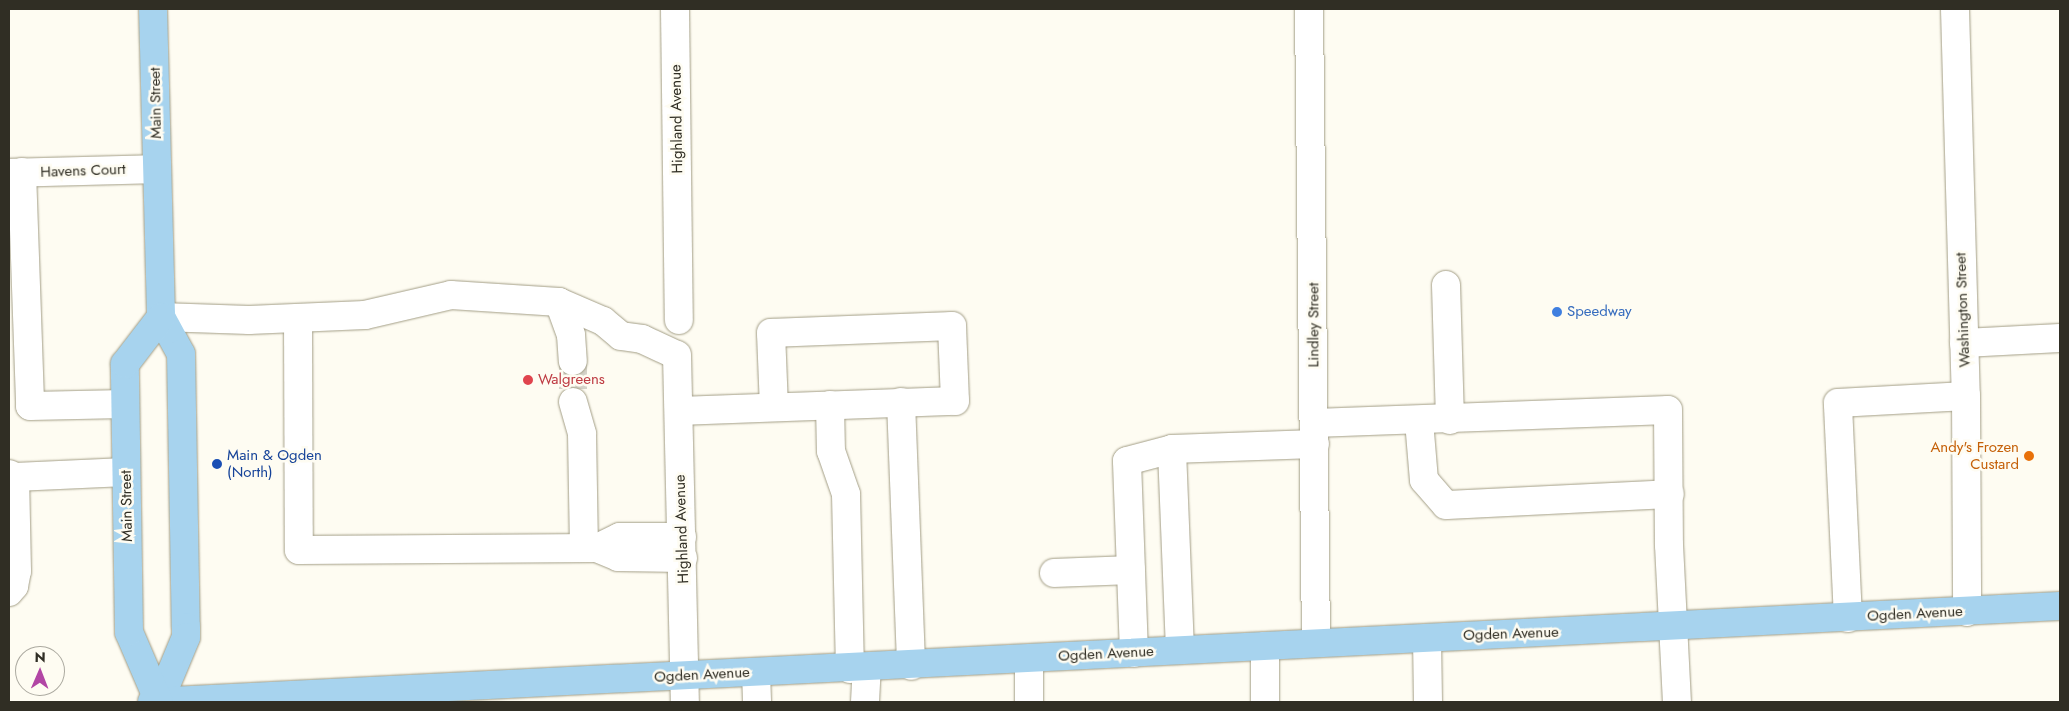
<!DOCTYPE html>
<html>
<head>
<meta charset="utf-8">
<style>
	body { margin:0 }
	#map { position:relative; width:2069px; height:711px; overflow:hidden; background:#fefcf2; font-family:Jost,sans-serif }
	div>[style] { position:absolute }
	.minor-tunnel>* { height:28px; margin-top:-14px; transform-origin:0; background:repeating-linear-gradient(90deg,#d5d3c9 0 28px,transparent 0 42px) }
	.roads { filter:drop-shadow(0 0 1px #a39e86) drop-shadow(0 0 1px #a39e86) }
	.minor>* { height:28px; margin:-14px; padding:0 14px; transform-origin:14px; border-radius:14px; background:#fff }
	.major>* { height:28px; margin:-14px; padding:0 14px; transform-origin:14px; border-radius:14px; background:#a7d3ee }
	.dots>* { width:14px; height:14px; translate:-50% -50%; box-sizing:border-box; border:2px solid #fefcf2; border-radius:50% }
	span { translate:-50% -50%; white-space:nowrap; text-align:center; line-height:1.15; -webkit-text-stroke:5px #fefcf2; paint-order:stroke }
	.street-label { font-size:15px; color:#302e24 }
	.shop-label { font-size:15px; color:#366cbe }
	.left { translate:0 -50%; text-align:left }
	.health-label { font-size:15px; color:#be3a42 }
	.food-label { font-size:15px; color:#c56008 }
	.right { translate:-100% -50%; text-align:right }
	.transit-label { font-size:15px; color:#164399 }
	.frame { position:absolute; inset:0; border:10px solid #302e24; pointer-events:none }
	.north { position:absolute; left:15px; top:646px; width:50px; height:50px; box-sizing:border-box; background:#fefcf2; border:1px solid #acaaa0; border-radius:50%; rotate:1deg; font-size:14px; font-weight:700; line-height:20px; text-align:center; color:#302e24 }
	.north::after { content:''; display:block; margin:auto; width:18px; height:22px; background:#b246a5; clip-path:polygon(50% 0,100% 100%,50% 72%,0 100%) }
</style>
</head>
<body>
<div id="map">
	<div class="minor-tunnel">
		<div style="left:573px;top:361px;width:41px;rotate:90deg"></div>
	</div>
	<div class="roads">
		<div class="minor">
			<div style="left:675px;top:9px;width:311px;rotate:89.3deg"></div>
			<div style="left:1309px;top:9px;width:633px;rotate:89.37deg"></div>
			<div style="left:1955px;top:9px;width:387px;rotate:88.4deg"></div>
			<div style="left:1966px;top:396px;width:216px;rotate:89.7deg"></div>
			<div style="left:22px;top:172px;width:234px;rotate:88deg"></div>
			<div style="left:30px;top:406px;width:95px;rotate:-1.2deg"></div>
			<div style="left:9px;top:173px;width:148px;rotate:-1.5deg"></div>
			<div style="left:1446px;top:285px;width:135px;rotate:88.3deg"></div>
			<div style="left:559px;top:302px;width:35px;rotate:70deg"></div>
			<div style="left:571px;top:335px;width:26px;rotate:86deg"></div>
			<div style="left:161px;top:317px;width:88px;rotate:2deg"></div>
			<div style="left:249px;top:320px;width:116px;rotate:-2.5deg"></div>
			<div style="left:365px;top:315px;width:88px;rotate:-13.1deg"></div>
			<div style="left:451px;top:295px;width:108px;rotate:3.7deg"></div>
			<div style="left:559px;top:302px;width:48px;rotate:23.4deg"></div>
			<div style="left:603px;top:321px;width:23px;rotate:40deg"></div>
			<div style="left:621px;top:336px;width:21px;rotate:8deg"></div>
			<div style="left:642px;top:339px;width:38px;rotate:25deg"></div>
			<div style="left:298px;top:318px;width:232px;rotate:89.8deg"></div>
			<div style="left:299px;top:550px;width:298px;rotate:-0.4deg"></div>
			<div style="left:597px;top:548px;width:23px;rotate:23deg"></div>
			<div style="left:618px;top:557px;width:65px;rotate:0.9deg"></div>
			<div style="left:1964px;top:343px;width:96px;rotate:-3deg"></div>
			<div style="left:677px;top:355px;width:347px;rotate:88.7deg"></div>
			<div style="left:573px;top:402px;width:33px;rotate:74deg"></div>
			<div style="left:582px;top:434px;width:114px;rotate:89deg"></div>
			<div style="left:901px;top:402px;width:264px;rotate:87.8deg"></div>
			<div style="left:830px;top:405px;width:46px;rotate:88.8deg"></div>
			<div style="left:831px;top:451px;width:46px;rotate:70.8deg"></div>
			<div style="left:846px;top:494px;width:175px;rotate:88.7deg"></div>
			<div style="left:679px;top:411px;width:276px;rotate:-2.1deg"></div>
			<div style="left:955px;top:401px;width:75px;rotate:-92.3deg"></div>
			<div style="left:952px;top:326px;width:181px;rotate:177.8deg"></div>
			<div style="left:771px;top:333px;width:74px;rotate:87.7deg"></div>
			<div style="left:1419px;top:421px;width:59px;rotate:85.2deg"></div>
			<div style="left:1424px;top:480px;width:33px;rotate:49deg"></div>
			<div style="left:1446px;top:505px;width:224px;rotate:-2.8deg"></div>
			<div style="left:1315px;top:423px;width:353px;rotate:-2.1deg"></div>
			<div style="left:1668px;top:410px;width:135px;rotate:89.6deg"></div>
			<div style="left:1669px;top:545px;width:157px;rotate:87.1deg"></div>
			<div style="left:9px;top:474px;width:7px;rotate:27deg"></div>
			<div style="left:15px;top:477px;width:111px;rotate:-2.6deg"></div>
			<div style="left:597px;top:548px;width:25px;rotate:-26deg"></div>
			<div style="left:620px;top:537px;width:62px"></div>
			<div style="left:1054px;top:573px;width:77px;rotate:-2.2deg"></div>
			<div style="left:9px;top:592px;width:8px;rotate:-50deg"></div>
			<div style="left:14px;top:586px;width:15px;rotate:-79deg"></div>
			<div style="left:17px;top:571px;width:94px;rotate:-91.2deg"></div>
			<div style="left:1848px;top:618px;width:215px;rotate:-92.7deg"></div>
			<div style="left:1838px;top:403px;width:128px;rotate:-3.1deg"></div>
			<div style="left:1427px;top:638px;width:64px;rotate:89.1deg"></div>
			<div style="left:1265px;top:646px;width:56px;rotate:90deg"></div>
			<div style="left:1180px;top:650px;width:201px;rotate:-92.3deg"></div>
			<div style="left:1172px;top:449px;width:143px;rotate:-2deg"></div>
			<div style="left:1134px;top:653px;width:192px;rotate:-92.1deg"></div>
			<div style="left:1127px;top:461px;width:47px;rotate:-14.9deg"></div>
			<div style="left:1029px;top:659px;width:43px;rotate:90deg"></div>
			<div style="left:756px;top:672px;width:30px;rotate:88deg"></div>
			<div style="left:865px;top:702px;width:34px;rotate:-87deg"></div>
		</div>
		<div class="major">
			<div style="left:153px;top:9px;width:308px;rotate:88.5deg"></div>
			<div style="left:161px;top:317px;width:42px;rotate:61.6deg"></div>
			<div style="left:181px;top:354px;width:273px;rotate:89deg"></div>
			<div style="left:186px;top:627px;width:10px;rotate:90deg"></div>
			<div style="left:186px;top:637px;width:70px;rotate:112.6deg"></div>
			<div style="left:152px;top:702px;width:1910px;rotate:-2.88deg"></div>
			<div style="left:159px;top:702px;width:76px;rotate:-113.2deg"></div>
			<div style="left:129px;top:632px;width:268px;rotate:-90.9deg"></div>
			<div style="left:125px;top:364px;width:59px;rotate:-52.5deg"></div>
		</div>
	</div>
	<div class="dots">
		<div style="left:1557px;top:312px;background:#3f7fe0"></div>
		<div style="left:528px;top:380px;background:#e0444e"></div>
		<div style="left:2029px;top:456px;background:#e8710a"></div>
		<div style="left:217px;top:464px;background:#1a4fb4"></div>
	</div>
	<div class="street-label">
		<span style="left:156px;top:103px;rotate:-91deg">Main Street</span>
		<span style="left:677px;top:119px;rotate:-91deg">Highland Avenue</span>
		<span style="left:83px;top:171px;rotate:-2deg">Havens Court</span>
		<span style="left:1963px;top:310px;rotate:-92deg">Washington Street</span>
		<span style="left:1314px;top:325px;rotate:-90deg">Lindley Street</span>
		<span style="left:127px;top:506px;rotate:-91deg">Main Street</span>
		<span style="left:682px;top:529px;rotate:-92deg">Highland Avenue</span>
		<span style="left:1915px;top:614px;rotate:-3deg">Ogden Avenue</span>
		<span style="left:1511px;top:634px;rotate:-2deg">Ogden Avenue</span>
		<span style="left:1106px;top:654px;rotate:-3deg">Ogden Avenue</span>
		<span style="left:702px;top:675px;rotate:-3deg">Ogden Avenue</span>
	</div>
	<div class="shop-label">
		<span class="left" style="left:1567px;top:312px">Speedway</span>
	</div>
	<div class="health-label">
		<span class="left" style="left:538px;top:380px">Walgreens</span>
	</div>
	<div class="food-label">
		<span class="right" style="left:2019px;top:456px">Andy's Frozen<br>Custard</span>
	</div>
	<div class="transit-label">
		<span class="left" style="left:227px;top:464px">Main &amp; Ogden<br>(North)</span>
	</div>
	<div class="frame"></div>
	<div class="north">N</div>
</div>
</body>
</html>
